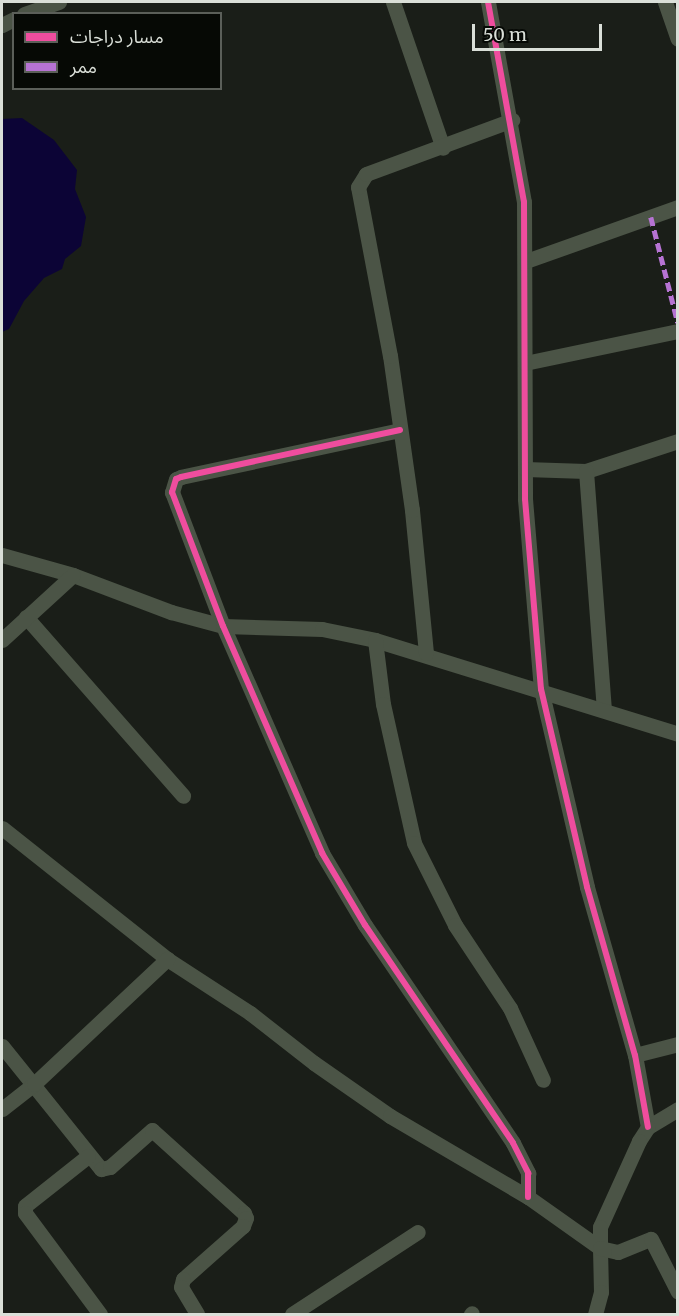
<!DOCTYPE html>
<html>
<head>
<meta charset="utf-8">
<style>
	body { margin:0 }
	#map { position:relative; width:679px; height:1316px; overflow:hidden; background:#1a1e18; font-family:Merriweather,"Noto Sans Arabic",serif }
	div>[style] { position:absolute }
	.water>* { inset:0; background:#0c0436 }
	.street>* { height:15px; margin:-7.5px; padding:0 7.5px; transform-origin:7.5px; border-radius:7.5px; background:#4b5446 }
	.quiet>* { height:4.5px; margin-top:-2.25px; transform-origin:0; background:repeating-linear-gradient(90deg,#b673d3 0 9px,transparent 0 13.5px) }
	.cycleway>* { height:6px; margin:-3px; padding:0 3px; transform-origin:3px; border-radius:3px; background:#ef4d9e }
	span { translate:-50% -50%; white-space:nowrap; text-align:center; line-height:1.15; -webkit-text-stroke:5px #060905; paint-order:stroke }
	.frame { position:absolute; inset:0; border:3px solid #dadfd8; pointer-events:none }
	.legend { position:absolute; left:12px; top:12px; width:210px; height:78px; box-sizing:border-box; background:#060905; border:2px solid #5b5f59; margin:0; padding:8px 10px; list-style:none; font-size:18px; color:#dadfd8 }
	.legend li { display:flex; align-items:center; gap:12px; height:30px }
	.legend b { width:30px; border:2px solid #5b5f59 }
	.scale { position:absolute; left:472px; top:24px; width:130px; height:27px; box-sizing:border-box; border:3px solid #dadfd8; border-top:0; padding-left:8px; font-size:18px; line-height:21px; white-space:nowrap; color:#dadfd8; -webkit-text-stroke:4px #060905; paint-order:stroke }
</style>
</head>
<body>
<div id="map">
	<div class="water">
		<div style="clip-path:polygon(22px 118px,54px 140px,77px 170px,75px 189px,86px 217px,81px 246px,65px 259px,62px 269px,44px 278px,24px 301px,9px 329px,2px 332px,2px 119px)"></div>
	</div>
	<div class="street">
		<div style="left:393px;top:2px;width:154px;rotate:71.1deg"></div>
		<div style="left:488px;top:2px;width:203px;rotate:79.8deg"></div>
		<div style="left:524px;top:202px;width:297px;rotate:89.8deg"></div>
		<div style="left:525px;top:499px;width:191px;rotate:85.2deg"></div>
		<div style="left:541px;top:689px;width:203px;rotate:76.9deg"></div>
		<div style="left:587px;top:887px;width:175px;rotate:74.1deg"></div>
		<div style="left:635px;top:1055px;width:73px;rotate:79.8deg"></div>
		<div style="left:665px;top:2px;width:39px;rotate:71deg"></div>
		<div style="left:24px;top:14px;width:37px;rotate:-19deg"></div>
		<div style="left:2px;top:25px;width:13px;rotate:-27deg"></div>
		<div style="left:526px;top:261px;width:161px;rotate:-19.6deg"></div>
		<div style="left:525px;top:363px;width:156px;rotate:-11.8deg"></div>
		<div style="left:400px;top:430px;width:224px;rotate:167.9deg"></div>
		<div style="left:181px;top:477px;width:5px;rotate:158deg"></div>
		<div style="left:176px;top:479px;width:14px;rotate:107deg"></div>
		<div style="left:172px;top:492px;width:143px;rotate:69.2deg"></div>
		<div style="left:223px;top:626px;width:248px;rotate:66.4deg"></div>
		<div style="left:322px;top:853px;width:84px;rotate:59.2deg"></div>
		<div style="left:365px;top:925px;width:263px;rotate:55.8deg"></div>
		<div style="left:513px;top:1143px;width:34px;rotate:63deg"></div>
		<div style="left:528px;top:1173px;width:24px;rotate:90deg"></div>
		<div style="left:525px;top:469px;width:61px;rotate:1.9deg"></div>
		<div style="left:586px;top:471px;width:97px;rotate:-18.1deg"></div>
		<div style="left:586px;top:471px;width:240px;rotate:85.7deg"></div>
		<div style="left:2px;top:555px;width:74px;rotate:15.7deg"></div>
		<div style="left:73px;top:575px;width:105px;rotate:20.7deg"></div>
		<div style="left:171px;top:612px;width:54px;rotate:15.1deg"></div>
		<div style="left:223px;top:626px;width:99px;rotate:1.7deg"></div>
		<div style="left:322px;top:629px;width:54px;rotate:11.7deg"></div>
		<div style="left:375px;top:640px;width:317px;rotate:17.2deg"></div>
		<div style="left:26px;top:617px;width:238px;rotate:48.7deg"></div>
		<div style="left:2px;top:640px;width:96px;rotate:-42.5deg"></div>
		<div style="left:375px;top:640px;width:64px;rotate:82.9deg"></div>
		<div style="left:383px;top:704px;width:142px;rotate:77.4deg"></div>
		<div style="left:414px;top:843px;width:92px;rotate:63.4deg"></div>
		<div style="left:455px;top:925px;width:100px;rotate:56.5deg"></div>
		<div style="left:510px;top:1008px;width:79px;rotate:65.4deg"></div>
		<div style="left:426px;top:653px;width:144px;rotate:-95.6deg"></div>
		<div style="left:412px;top:510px;width:156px;rotate:-98.1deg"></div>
		<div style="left:390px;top:356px;width:172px;rotate:-100.7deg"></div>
		<div style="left:358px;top:187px;width:15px;rotate:-58deg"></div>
		<div style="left:366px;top:174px;width:156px;rotate:-20.3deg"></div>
		<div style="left:2px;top:828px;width:211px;rotate:38.4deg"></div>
		<div style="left:167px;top:959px;width:99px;rotate:33deg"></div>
		<div style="left:250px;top:1013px;width:81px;rotate:38deg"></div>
		<div style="left:314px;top:1063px;width:93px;rotate:34.9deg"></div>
		<div style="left:390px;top:1116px;width:160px;rotate:30.4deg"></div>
		<div style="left:528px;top:1197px;width:88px;rotate:35.3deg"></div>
		<div style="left:600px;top:1248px;width:44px;rotate:88.7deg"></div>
		<div style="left:601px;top:1292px;width:23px;rotate:105deg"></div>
		<div style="left:2px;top:1046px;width:158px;rotate:51.2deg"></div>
		<div style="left:101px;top:1169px;width:9px;rotate:-13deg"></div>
		<div style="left:110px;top:1167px;width:56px;rotate:-41.4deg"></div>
		<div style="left:152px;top:1130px;width:124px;rotate:42.1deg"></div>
		<div style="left:244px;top:1213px;width:5px;rotate:68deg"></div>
		<div style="left:246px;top:1218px;width:9px;rotate:111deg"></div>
		<div style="left:243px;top:1226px;width:80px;rotate:138.5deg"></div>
		<div style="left:183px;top:1279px;width:8px;rotate:104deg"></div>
		<div style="left:181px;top:1287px;width:31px;rotate:59deg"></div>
		<div style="left:635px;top:1055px;width:44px;rotate:-14.3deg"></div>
		<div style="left:2px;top:1109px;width:41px;rotate:-38deg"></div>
		<div style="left:34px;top:1084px;width:183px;rotate:-43.2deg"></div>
		<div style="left:678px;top:1109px;width:35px;rotate:149deg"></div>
		<div style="left:648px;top:1127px;width:17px;rotate:123deg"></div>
		<div style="left:639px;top:1141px;width:94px;rotate:114.4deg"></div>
		<div style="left:600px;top:1227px;width:21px;rotate:90deg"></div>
		<div style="left:600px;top:1248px;width:18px;rotate:13deg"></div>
		<div style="left:618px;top:1252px;width:35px;rotate:-22deg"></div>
		<div style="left:651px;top:1239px;width:59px;rotate:63deg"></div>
		<div style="left:88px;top:1156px;width:80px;rotate:141.6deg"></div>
		<div style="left:25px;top:1206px;width:7px;rotate:90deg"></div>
		<div style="left:25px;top:1213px;width:126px;rotate:53.4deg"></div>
		<div style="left:292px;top:1314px;width:150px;rotate:-33.1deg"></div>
		<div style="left:471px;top:1314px;width:1px;rotate:-45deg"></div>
	</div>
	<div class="quiet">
		<div style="left:651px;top:217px;width:109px;rotate:75.7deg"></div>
	</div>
	<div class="cycleway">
		<div style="left:488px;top:2px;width:203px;rotate:79.8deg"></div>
		<div style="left:524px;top:202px;width:297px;rotate:89.8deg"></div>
		<div style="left:525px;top:499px;width:191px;rotate:85.2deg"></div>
		<div style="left:541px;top:689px;width:203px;rotate:76.9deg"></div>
		<div style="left:587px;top:887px;width:175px;rotate:74.1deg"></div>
		<div style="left:635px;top:1055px;width:73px;rotate:79.8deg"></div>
		<div style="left:400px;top:430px;width:224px;rotate:167.9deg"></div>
		<div style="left:181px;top:477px;width:5px;rotate:158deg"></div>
		<div style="left:176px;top:479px;width:14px;rotate:107deg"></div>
		<div style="left:172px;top:492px;width:143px;rotate:69.2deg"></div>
		<div style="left:223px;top:626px;width:248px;rotate:66.4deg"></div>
		<div style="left:322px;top:853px;width:84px;rotate:59.2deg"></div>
		<div style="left:365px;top:925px;width:263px;rotate:55.8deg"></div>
		<div style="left:513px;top:1143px;width:34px;rotate:63deg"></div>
		<div style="left:528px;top:1173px;width:24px;rotate:90deg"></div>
	</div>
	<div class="frame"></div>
	<ul class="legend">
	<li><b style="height:8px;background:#ef4d9e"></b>مسار دراجات</li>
	<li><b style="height:8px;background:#b673d3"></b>ممر</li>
	</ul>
	<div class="scale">50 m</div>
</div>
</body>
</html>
